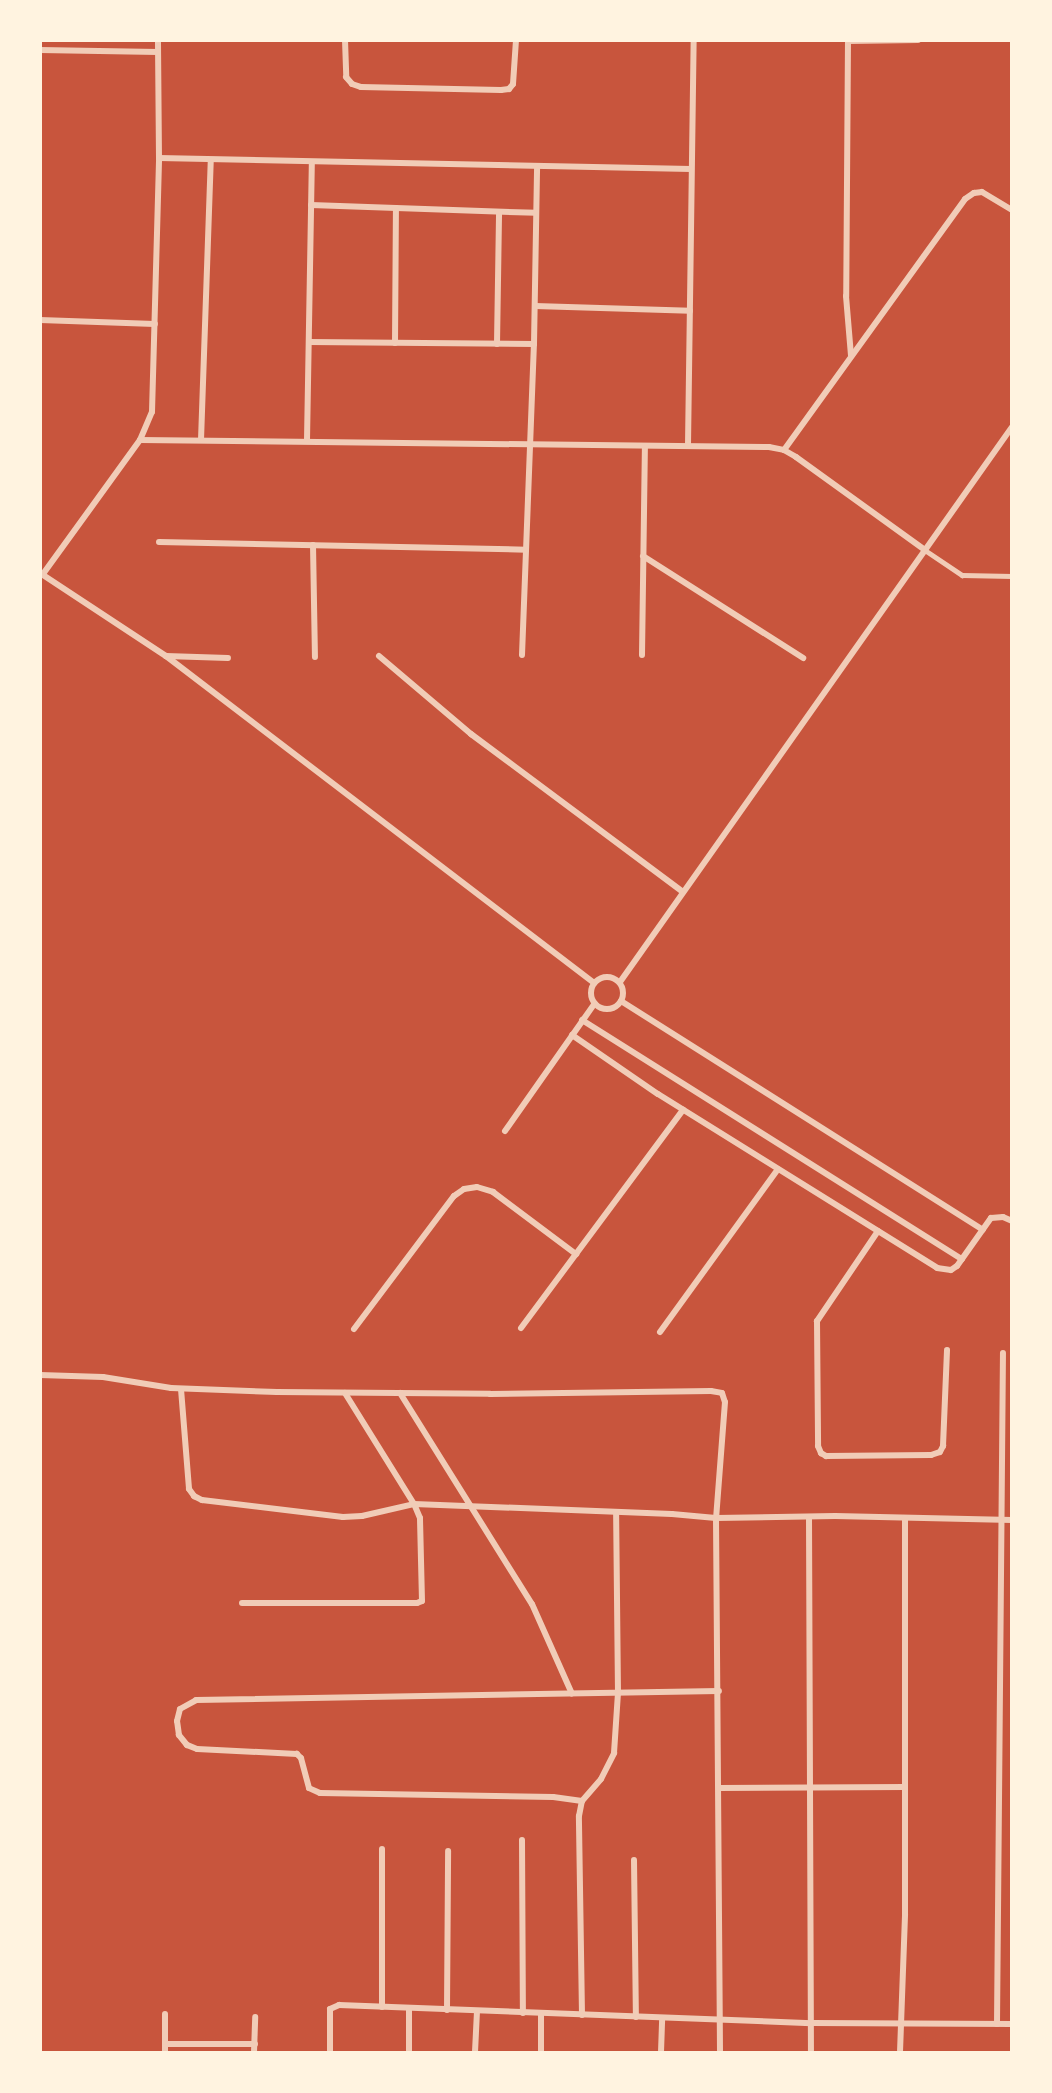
<!DOCTYPE html>
<html>
<head>
<meta charset="utf-8">
<style>
	body { margin:0 }
	#map { position:relative; width:1052px; height:2093px; overflow:hidden; background:#c8553d; font-family:"Open Sans",sans-serif }
	div>[style] { position:absolute }
	.service>* { height:4.5px; margin:-2.25px; padding:0 2.25px; transform-origin:2.25px; border-radius:2.25px; background:#f1ccb7 }
	.minor>* { height:6px; margin:-3px; padding:0 3px; transform-origin:3px; border-radius:3px; background:#f1ccb7 }
	.minor>.ring { margin:-3px; padding:0; box-sizing:content-box; background:none; border:6px solid #f1ccb7; border-radius:50% }
	span { translate:-50% -50%; white-space:nowrap; text-align:center; line-height:1.15; -webkit-text-stroke:6px #fff3e0; paint-order:stroke }
	.frame { position:absolute; inset:0; border:42px solid #fff3e0; pointer-events:none }
</style>
</head>
<body>
<div id="map">
	<div class="service">
		<div style="left:925px;top:550px;width:45px;rotate:34deg"></div>
		<div style="left:962px;top:575px;width:50px;rotate:1.1deg"></div>
	</div>
	<div class="minor">
		<div style="left:345px;top:40px;width:37px;rotate:88deg"></div>
		<div style="left:346px;top:77px;width:9px;rotate:49deg"></div>
		<div style="left:352px;top:84px;width:9px;rotate:18deg"></div>
		<div style="left:361px;top:87px;width:140px;rotate:1.2deg"></div>
		<div style="left:501px;top:90px;width:8px;rotate:-7deg"></div>
		<div style="left:509px;top:89px;width:6px;rotate:-51deg"></div>
		<div style="left:513px;top:84px;width:44px;rotate:-86.1deg"></div>
		<div style="left:848px;top:40px;width:256px;rotate:90.4deg"></div>
		<div style="left:846px;top:296px;width:60px;rotate:85.2deg"></div>
		<div style="left:848px;top:41px;width:70px;rotate:-0.8deg"></div>
		<div style="left:40px;top:50px;width:118px;rotate:1deg"></div>
		<div style="left:159px;top:158px;width:532px;rotate:1.18deg"></div>
		<div style="left:311px;top:205px;width:225px;rotate:2deg"></div>
		<div style="left:535px;top:306px;width:155px;rotate:1.8deg"></div>
		<div style="left:40px;top:320px;width:115px;rotate:2deg"></div>
		<div style="left:309px;top:342px;width:225px;rotate:0.5deg"></div>
		<div style="left:395px;top:343px;width:135px;rotate:-89.6deg"></div>
		<div style="left:497px;top:344px;width:132px;rotate:-89.1deg"></div>
		<div style="left:140px;top:440px;width:629px;rotate:0.64deg"></div>
		<div style="left:769px;top:447px;width:15px;rotate:11deg"></div>
		<div style="left:784px;top:450px;width:14px;rotate:30deg"></div>
		<div style="left:796px;top:457px;width:159px;rotate:35.8deg"></div>
		<div style="left:201px;top:440px;width:280px;rotate:-88deg"></div>
		<div style="left:307px;top:440px;width:278px;rotate:-89deg"></div>
		<div style="left:688px;top:445px;width:405px;rotate:-89.2deg"></div>
		<div style="left:784px;top:450px;width:309px;rotate:-54.2deg"></div>
		<div style="left:965px;top:199px;width:11px;rotate:-34deg"></div>
		<div style="left:974px;top:193px;width:8px;rotate:-7deg"></div>
		<div style="left:982px;top:192px;width:35px;rotate:31deg"></div>
		<div style="left:159px;top:542px;width:367px;rotate:1.2deg"></div>
		<div style="left:313px;top:545px;width:112px;rotate:89deg"></div>
		<div style="left:643px;top:556px;width:190px;rotate:32.5deg"></div>
		<div style="left:40px;top:573px;width:151px;rotate:33.4deg"></div>
		<div style="left:166px;top:656px;width:539px;rotate:37.38deg"></div>
		<div style="left:43px;top:574px;width:165px;rotate:-54.1deg"></div>
		<div style="left:140px;top:440px;width:30px;rotate:-67deg"></div>
		<div style="left:152px;top:412px;width:254px;rotate:-88.4deg"></div>
		<div style="left:159px;top:158px;width:118px;rotate:-90.5deg"></div>
		<div style="left:522px;top:655px;width:311px;rotate:-87.8deg"></div>
		<div style="left:534px;top:344px;width:178px;rotate:-89deg"></div>
		<div style="left:642px;top:655px;width:209px;rotate:-89.2deg"></div>
		<div style="left:166px;top:656px;width:62px;rotate:1.8deg"></div>
		<div style="left:379px;top:656px;width:121px;rotate:40.3deg"></div>
		<div style="left:471px;top:734px;width:264px;rotate:36.7deg"></div>
		<div class="ring" style="left:591px;top:977px;width:26px;height:26px"></div>
		<div style="left:620px;top:982px;width:679px;rotate:-54.77deg"></div>
		<div style="left:621px;top:1001px;width:428px;rotate:32.3deg"></div>
		<div style="left:582px;top:1020px;width:449px;rotate:32.2deg"></div>
		<div style="left:572px;top:1035px;width:104px;rotate:34.5deg"></div>
		<div style="left:658px;top:1094px;width:329px;rotate:31.9deg"></div>
		<div style="left:937px;top:1268px;width:14px;rotate:8deg"></div>
		<div style="left:951px;top:1270px;width:7px;rotate:-34deg"></div>
		<div style="left:957px;top:1266px;width:59px;rotate:-54.7deg"></div>
		<div style="left:991px;top:1218px;width:12px;rotate:-5deg"></div>
		<div style="left:1003px;top:1217px;width:10px;rotate:24deg"></div>
		<div style="left:505px;top:1131px;width:156px;rotate:-54.9deg"></div>
		<div style="left:878px;top:1231px;width:109px;rotate:124.1deg"></div>
		<div style="left:817px;top:1321px;width:125px;rotate:89.5deg"></div>
		<div style="left:818px;top:1446px;width:8px;rotate:67deg"></div>
		<div style="left:821px;top:1453px;width:6px;rotate:31deg"></div>
		<div style="left:826px;top:1456px;width:105px;rotate:-0.5deg"></div>
		<div style="left:931px;top:1455px;width:9px;rotate:-18deg"></div>
		<div style="left:940px;top:1452px;width:7px;rotate:-63deg"></div>
		<div style="left:943px;top:1446px;width:96px;rotate:-87.6deg"></div>
		<div style="left:521px;top:1328px;width:272px;rotate:-53.4deg"></div>
		<div style="left:354px;top:1329px;width:166px;rotate:-53.1deg"></div>
		<div style="left:454px;top:1196px;width:12px;rotate:-35deg"></div>
		<div style="left:464px;top:1189px;width:13px;rotate:-9deg"></div>
		<div style="left:477px;top:1187px;width:17px;rotate:17deg"></div>
		<div style="left:493px;top:1192px;width:104px;rotate:36.8deg"></div>
		<div style="left:660px;top:1332px;width:201px;rotate:-54.1deg"></div>
		<div style="left:40px;top:1375px;width:63px;rotate:1.8deg"></div>
		<div style="left:103px;top:1377px;width:69px;rotate:9.2deg"></div>
		<div style="left:171px;top:1388px;width:106px;rotate:2.2deg"></div>
		<div style="left:277px;top:1392px;width:213px;rotate:0.5deg"></div>
		<div style="left:490px;top:1394px;width:221px;rotate:-0.8deg"></div>
		<div style="left:711px;top:1391px;width:11px;rotate:10deg"></div>
		<div style="left:722px;top:1393px;width:9px;rotate:72deg"></div>
		<div style="left:725px;top:1402px;width:116px;rotate:94.4deg"></div>
		<div style="left:716px;top:1518px;width:534px;rotate:89.57deg"></div>
		<div style="left:181px;top:1389px;width:100px;rotate:85.4deg"></div>
		<div style="left:189px;top:1489px;width:9px;rotate:54deg"></div>
		<div style="left:194px;top:1496px;width:9px;rotate:27deg"></div>
		<div style="left:202px;top:1500px;width:142px;rotate:6.9deg"></div>
		<div style="left:343px;top:1517px;width:19px;rotate:-3deg"></div>
		<div style="left:362px;top:1516px;width:53px;rotate:-13deg"></div>
		<div style="left:414px;top:1504px;width:258px;rotate:2.2deg"></div>
		<div style="left:672px;top:1514px;width:44px;rotate:5.2deg"></div>
		<div style="left:716px;top:1518px;width:119px;rotate:-1deg"></div>
		<div style="left:835px;top:1516px;width:177px;rotate:1.3deg"></div>
		<div style="left:400px;top:1393px;width:249px;rotate:58deg"></div>
		<div style="left:532px;top:1604px;width:98px;rotate:66deg"></div>
		<div style="left:809px;top:1517px;width:535px;rotate:89.79deg"></div>
		<div style="left:242px;top:1603px;width:175px"></div>
		<div style="left:417px;top:1603px;width:5px;rotate:-22deg"></div>
		<div style="left:422px;top:1601px;width:83px;rotate:-91.4deg"></div>
		<div style="left:420px;top:1518px;width:15px;rotate:-113deg"></div>
		<div style="left:414px;top:1504px;width:131px;rotate:-121.9deg"></div>
		<div style="left:719px;top:1788px;width:186px;rotate:-0.3deg"></div>
		<div style="left:582px;top:1801px;width:29px;rotate:-172deg"></div>
		<div style="left:553px;top:1797px;width:233px;rotate:-179deg"></div>
		<div style="left:320px;top:1793px;width:12px;rotate:-156deg"></div>
		<div style="left:309px;top:1788px;width:31px;rotate:-105deg"></div>
		<div style="left:301px;top:1758px;width:6px;rotate:-135deg"></div>
		<div style="left:297px;top:1754px;width:100px;rotate:-177.1deg"></div>
		<div style="left:197px;top:1749px;width:11px;rotate:-158deg"></div>
		<div style="left:187px;top:1745px;width:13px;rotate:-129deg"></div>
		<div style="left:179px;top:1735px;width:14px;rotate:-98deg"></div>
		<div style="left:177px;top:1721px;width:12px;rotate:-76deg"></div>
		<div style="left:180px;top:1709px;width:18px;rotate:-29deg"></div>
		<div style="left:196px;top:1700px;width:523px;rotate:-0.99deg"></div>
		<div style="left:522px;top:1840px;width:173px;rotate:89.7deg"></div>
		<div style="left:382px;top:1849px;width:158px;rotate:90deg"></div>
		<div style="left:634px;top:1860px;width:157px;rotate:89.3deg"></div>
		<div style="left:447px;top:2010px;width:159px;rotate:-89.6deg"></div>
		<div style="left:582px;top:2015px;width:199px;rotate:-90.9deg"></div>
		<div style="left:579px;top:1816px;width:15px;rotate:-79deg"></div>
		<div style="left:582px;top:1801px;width:29px;rotate:-49deg"></div>
		<div style="left:601px;top:1779px;width:29px;rotate:-63deg"></div>
		<div style="left:614px;top:1753px;width:60px;rotate:-86.2deg"></div>
		<div style="left:618px;top:1693px;width:181px;rotate:-90.6deg"></div>
		<div style="left:997px;top:2024px;width:671px;rotate:-89.49deg"></div>
		<div style="left:165px;top:2044px;width:90px"></div>
		<div style="left:165px;top:2052px;width:38px;rotate:-90deg"></div>
		<div style="left:254px;top:2052px;width:35px;rotate:-88deg"></div>
		<div style="left:330px;top:2052px;width:43px;rotate:-90deg"></div>
		<div style="left:330px;top:2009px;width:10px;rotate:-24deg"></div>
		<div style="left:339px;top:2005px;width:473px;rotate:2.2deg"></div>
		<div style="left:812px;top:2023px;width:200px;rotate:0.3deg"></div>
		<div style="left:409px;top:2052px;width:44px;rotate:-90deg"></div>
		<div style="left:475px;top:2052px;width:41px;rotate:-87.2deg"></div>
		<div style="left:541px;top:2052px;width:39px;rotate:-90deg"></div>
		<div style="left:661px;top:2052px;width:34px;rotate:-88deg"></div>
		<div style="left:900px;top:2052px;width:138px;rotate:-87.9deg"></div>
		<div style="left:905px;top:1914px;width:396px;rotate:-90deg"></div>
	</div>
	<div class="frame"></div>
</div>
</body>
</html>
